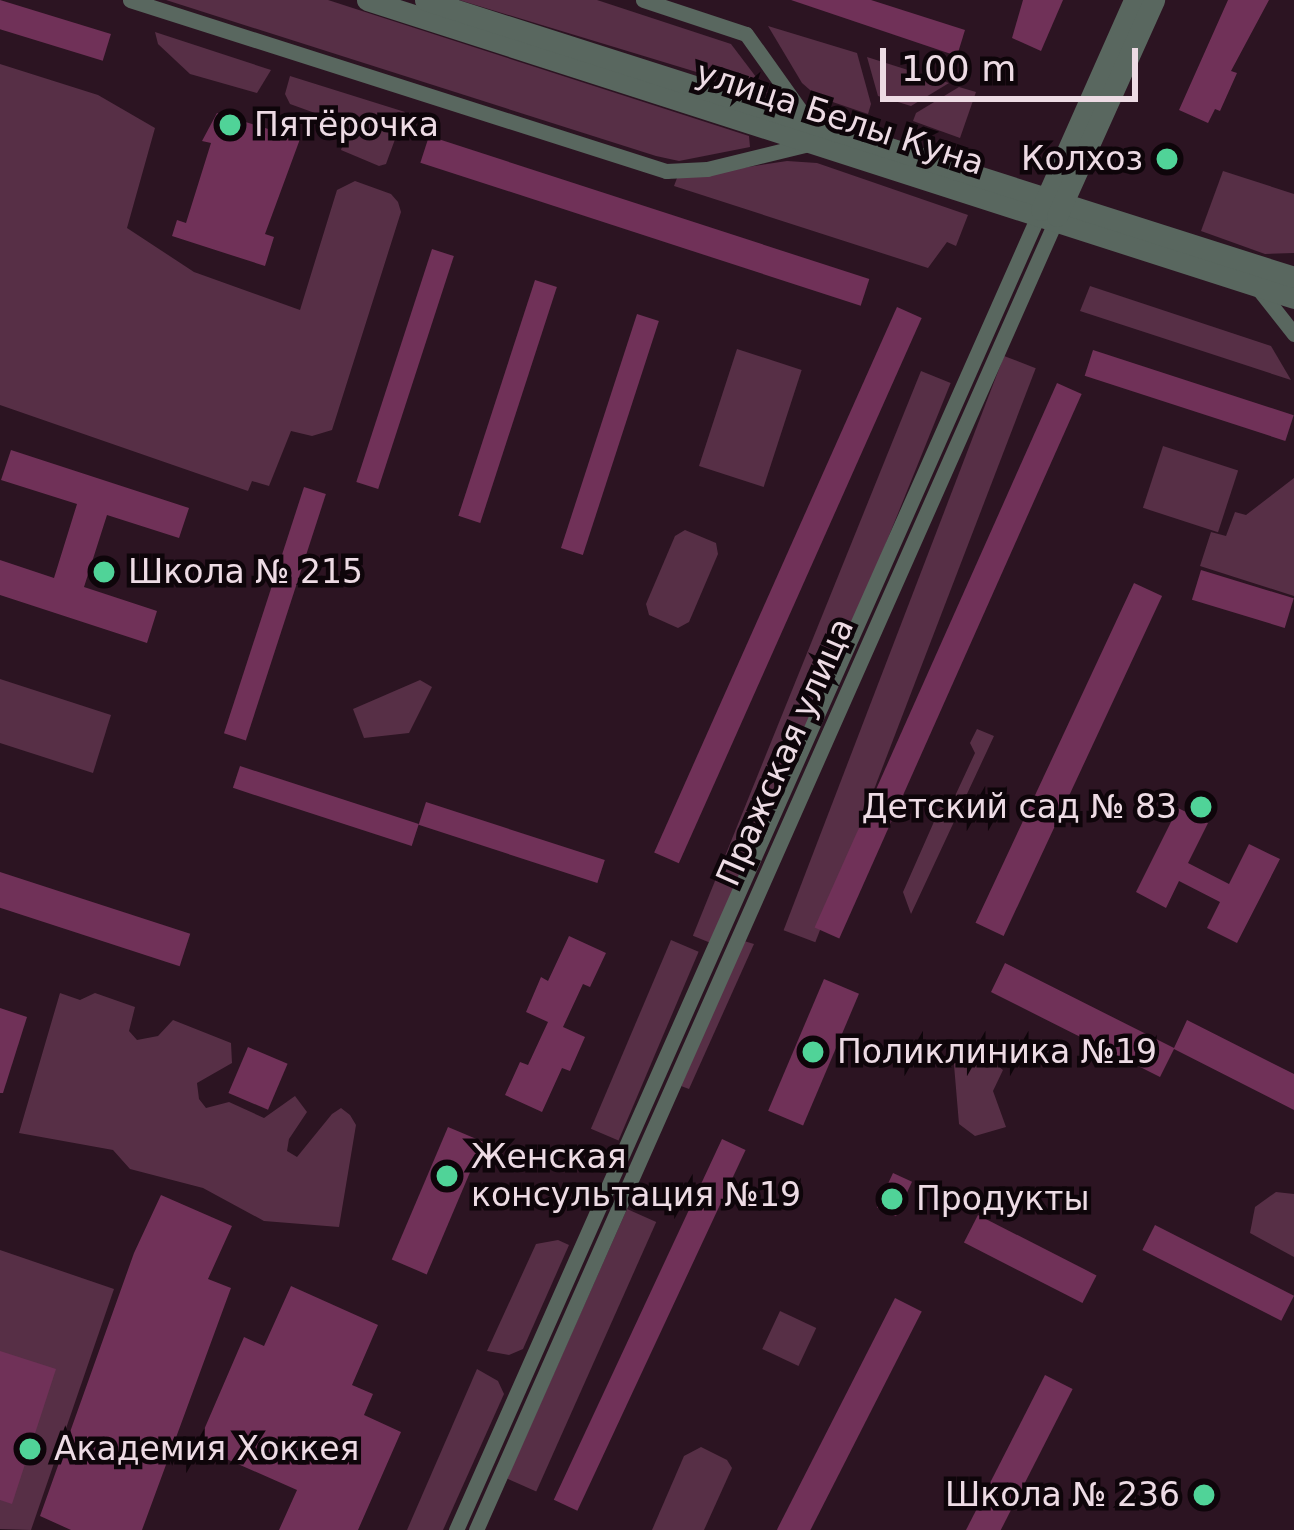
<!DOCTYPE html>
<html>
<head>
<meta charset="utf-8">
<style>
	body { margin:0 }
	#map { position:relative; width:1294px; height:1530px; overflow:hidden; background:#2c1422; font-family:"DejaVu Sans",sans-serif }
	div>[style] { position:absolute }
	.green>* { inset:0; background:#572f46; transform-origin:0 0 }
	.building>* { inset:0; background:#703158; transform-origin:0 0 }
	.minor>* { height:15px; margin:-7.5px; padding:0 7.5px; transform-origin:7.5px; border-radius:7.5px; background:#59675f }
	.tertiary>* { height:21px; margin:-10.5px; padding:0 10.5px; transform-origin:10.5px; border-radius:10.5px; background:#59675f }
	.dots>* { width:33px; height:33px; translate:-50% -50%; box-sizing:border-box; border:6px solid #0e050a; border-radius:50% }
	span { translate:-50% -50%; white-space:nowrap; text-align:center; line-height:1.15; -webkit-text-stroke:9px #0e050a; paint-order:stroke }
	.street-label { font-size:33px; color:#eddbe4 }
	.poi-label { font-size:33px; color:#eddbe4 }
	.left { translate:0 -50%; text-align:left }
	.right { translate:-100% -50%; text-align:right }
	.scale { position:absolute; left:880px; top:48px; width:258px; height:54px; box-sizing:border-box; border:6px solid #eddbe4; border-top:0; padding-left:15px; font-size:36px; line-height:42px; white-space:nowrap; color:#eddbe4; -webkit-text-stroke:9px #0e050a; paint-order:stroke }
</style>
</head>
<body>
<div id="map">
	<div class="green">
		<div style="clip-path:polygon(166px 0,328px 0,749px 136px,750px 147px,679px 161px,656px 156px)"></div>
		<div style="clip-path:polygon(459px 0,597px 0,731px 44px,769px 94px)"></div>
		<div style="clip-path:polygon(768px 26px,857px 53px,871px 104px,868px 114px,818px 97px,802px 83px)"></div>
		<div style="clip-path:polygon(155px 32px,271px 70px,257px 93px,190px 74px,158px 44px)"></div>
		<div style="clip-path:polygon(867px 57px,949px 83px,911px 106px,878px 96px)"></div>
		<div style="clip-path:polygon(0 64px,98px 95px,155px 128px,127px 228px,194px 272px,300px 310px,337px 190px,355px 181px,391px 194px,398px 202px,401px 212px,332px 430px,312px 436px,291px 431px,269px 486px,252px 481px,248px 491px,0 405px)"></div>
		<div style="clip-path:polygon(290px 76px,405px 112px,386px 164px,379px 166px,341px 150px,348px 125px,290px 104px,285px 94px)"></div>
		<div style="clip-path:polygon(959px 87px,976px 92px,960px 138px,913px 121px,916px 113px)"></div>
		<div style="clip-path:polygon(787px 161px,817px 163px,968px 215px,956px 246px,947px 242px,928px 268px,674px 186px,677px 178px)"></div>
		<div style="clip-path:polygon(1223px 171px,1294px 194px,1294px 253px,1265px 254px,1201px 231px)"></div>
		<div style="clip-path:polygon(1090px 286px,1271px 346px,1291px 380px,1080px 311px)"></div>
		<div style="left:737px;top:349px;width:68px;height:123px;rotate:18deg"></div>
		<div style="left:1004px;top:356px;width:34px;height:615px;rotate:21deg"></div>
		<div style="left:921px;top:371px;width:32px;height:609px;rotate:22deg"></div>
		<div style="left:1163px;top:446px;width:79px;height:65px;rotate:18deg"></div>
		<div style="clip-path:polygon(1294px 478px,1294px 596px,1200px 566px,1211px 532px,1226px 536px,1235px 512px,1246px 515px)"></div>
		<div style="clip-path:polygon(685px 530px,716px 543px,718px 554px,689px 622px,678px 628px,649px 615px,646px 604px,675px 536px)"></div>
		<div style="clip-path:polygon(0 679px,111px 715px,93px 773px,0 743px)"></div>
		<div style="clip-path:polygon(420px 680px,432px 687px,409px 733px,364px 738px,353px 709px)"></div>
		<div style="clip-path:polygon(977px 729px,994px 736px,911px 914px,903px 892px,944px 799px,955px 796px,975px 753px,970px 743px)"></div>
		<div style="left:671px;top:940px;width:30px;height:205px;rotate:23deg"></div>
		<div style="clip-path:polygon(744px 941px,754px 944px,689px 1089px,681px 1086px)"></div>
		<div style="clip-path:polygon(60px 993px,80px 1000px,95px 993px,135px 1007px,129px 1031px,137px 1040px,158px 1036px,173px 1020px,231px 1043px,232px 1063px,197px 1083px,199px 1099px,206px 1108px,229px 1102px,264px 1118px,295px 1096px,307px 1112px,289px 1139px,287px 1151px,297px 1157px,332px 1114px,341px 1108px,350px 1115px,356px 1125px,339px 1227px,264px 1221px,203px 1188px,130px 1169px,113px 1150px,19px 1133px)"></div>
		<div style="clip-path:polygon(974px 1046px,1003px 1070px,993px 1091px,1006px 1127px,975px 1136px,959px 1124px,953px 1053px)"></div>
		<div style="clip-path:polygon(1276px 1192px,1294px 1194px,1294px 1257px,1250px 1233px,1255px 1207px)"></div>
		<div style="left:627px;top:1209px;width:32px;height:295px;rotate:24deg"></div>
		<div style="clip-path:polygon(558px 1240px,569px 1245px,523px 1349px,509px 1355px,487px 1351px,536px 1244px)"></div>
		<div style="clip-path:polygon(0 1250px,114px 1289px,31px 1530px,0 1529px)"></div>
		<div style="left:780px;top:1311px;width:40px;height:42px;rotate:25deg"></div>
		<div style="clip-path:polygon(477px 1369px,498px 1381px,504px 1394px,443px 1530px,407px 1530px)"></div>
		<div style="clip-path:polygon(701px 1447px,727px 1460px,732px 1468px,704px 1530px,652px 1530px,684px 1456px)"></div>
	</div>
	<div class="building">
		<div style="left:0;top:0;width:116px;height:28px;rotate:17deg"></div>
		<div style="clip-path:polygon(791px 0,871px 0,965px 30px,957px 56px)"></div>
		<div style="clip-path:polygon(1023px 0,1063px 0,1041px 51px,1012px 38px)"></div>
		<div style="clip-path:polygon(1228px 0,1269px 0,1231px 71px,1237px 73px,1220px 111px,1215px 109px,1208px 123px,1179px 110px)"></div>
		<div style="clip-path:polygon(217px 113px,300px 139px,265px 234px,274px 237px,265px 266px,172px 236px,177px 220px,186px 223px,211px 143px,202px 141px)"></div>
		<div style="left:429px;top:136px;width:463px;height:28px;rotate:18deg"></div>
		<div style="left:432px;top:249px;width:23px;height:245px;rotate:18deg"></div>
		<div style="left:535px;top:280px;width:23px;height:248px;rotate:18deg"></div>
		<div style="left:897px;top:307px;width:27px;height:597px;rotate:24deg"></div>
		<div style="left:637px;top:314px;width:23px;height:246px;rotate:18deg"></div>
		<div style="left:1093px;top:350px;width:211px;height:27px;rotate:18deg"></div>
		<div style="left:1057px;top:383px;width:27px;height:596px;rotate:24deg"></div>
		<div style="clip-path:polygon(11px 450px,189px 508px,179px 538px,107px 515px,84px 587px,157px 611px,147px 643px,0 595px,0 560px,54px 578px,77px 504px,1px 480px)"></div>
		<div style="left:304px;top:487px;width:23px;height:259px;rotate:18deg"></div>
		<div style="left:1201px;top:570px;width:97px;height:31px;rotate:17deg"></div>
		<div style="left:1134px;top:583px;width:31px;height:375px;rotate:25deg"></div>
		<div style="left:240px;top:766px;width:188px;height:23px;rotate:18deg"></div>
		<div style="left:426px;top:802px;width:188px;height:24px;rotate:18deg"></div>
		<div style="clip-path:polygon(1178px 808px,1208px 823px,1188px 863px,1229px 884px,1249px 844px,1280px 859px,1237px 943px,1207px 928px,1220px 902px,1179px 881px,1166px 908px,1136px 892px)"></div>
		<div style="left:0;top:872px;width:200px;height:34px;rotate:18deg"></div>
		<div style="clip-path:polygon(569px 936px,606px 953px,590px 987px,583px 984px,563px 1027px,585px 1037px,570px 1071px,562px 1068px,542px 1112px,505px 1095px,520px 1062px,528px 1065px,548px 1022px,526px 1012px,541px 977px,548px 981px)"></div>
		<div style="clip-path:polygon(1005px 963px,1174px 1048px,1187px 1020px,1294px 1074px,1294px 1110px,1174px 1049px,1160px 1077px,991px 992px)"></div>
		<div style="left:824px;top:979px;width:38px;height:143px;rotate:23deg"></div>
		<div style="clip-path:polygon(0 1008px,27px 1017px,3px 1093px,0 1093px)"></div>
		<div style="left:248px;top:1047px;width:43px;height:50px;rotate:23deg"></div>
		<div style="left:448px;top:1127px;width:38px;height:144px;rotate:23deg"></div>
		<div style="left:722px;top:1139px;width:26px;height:398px;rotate:25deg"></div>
		<div style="left:893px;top:1173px;width:21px;height:38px;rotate:25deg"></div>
		<div style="clip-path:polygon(161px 1195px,232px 1226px,208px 1279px,231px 1288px,142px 1530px,71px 1530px,40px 1516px,134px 1253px)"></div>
		<div style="left:978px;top:1215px;width:133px;height:31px;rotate:27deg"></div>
		<div style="left:1155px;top:1225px;width:156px;height:28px;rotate:27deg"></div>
		<div style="clip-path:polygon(291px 1286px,378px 1325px,352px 1385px,373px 1394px,364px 1415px,401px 1432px,358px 1530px,279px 1530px,297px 1490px,197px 1446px,244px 1337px,264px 1346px)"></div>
		<div style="left:895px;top:1298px;width:30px;height:260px;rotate:27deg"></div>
		<div style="clip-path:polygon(0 1351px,56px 1369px,12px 1504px,0 1500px)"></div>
		<div style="left:1045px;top:1375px;width:31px;height:174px;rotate:27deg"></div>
	</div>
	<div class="minor">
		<div style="left:130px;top:0;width:563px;rotate:17.69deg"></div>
		<div style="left:666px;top:171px;width:41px;rotate:-2.8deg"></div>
		<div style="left:707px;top:169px;width:105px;rotate:-13.8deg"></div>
		<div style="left:643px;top:0;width:108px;rotate:18.3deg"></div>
		<div style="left:746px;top:34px;width:110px;rotate:54.6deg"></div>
		<div style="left:1257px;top:287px;width:60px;rotate:51.8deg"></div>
		<div style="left:456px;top:1530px;width:1437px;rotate:-66.11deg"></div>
		<div style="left:476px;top:1530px;width:1430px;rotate:-66.12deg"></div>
	</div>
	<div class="tertiary">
		<div style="left:367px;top:0;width:974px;rotate:17.82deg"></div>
		<div style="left:425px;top:0;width:912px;rotate:17.68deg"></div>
		<div style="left:1041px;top:210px;width:230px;rotate:-66.1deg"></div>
		<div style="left:1057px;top:216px;width:237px;rotate:-65.8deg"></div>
	</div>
	<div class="dots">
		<div style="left:230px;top:125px;background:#50d398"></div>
		<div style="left:1167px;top:159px;background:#50d398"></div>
		<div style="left:104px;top:572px;background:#50d398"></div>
		<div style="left:1201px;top:807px;background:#50d398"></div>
		<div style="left:813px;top:1052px;background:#50d398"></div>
		<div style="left:447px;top:1176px;background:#50d398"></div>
		<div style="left:892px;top:1199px;background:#50d398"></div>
		<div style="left:30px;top:1449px;background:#50d398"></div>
		<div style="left:1204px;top:1495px;background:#50d398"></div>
	</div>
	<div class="street-label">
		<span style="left:840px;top:118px;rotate:18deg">улица Белы Куна</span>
		<span style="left:785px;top:752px;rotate:-66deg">Пражская улица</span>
	</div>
	<div class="poi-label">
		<span class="left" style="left:254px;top:125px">Пятёрочка</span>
		<span class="right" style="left:1143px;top:159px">Колхоз</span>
		<span class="left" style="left:128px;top:572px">Школа № 215</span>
		<span class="right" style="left:1177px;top:807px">Детский сад № 83</span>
		<span class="left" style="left:837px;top:1052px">Поликлиника №19</span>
		<span class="left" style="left:471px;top:1176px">Женская<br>консультация №19</span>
		<span class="left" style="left:916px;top:1199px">Продукты</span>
		<span class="left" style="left:54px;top:1449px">Академия Хоккея</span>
		<span class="right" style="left:1180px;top:1495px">Школа № 236</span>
	</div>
	<div class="scale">100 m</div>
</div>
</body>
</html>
